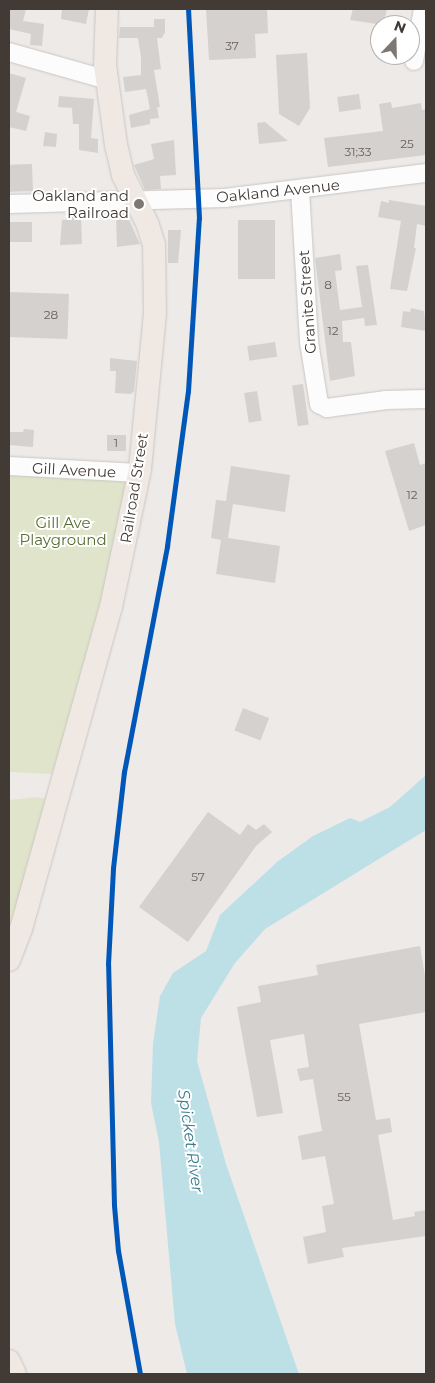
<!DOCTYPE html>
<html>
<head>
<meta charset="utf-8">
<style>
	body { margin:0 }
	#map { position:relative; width:435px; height:1383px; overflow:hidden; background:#edeae8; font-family:Montserrat,sans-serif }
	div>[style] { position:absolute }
	.green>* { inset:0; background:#e0e4ca }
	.water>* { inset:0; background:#bde0e7 }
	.building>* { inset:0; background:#d5d1cf; transform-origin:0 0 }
	.roads { filter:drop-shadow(0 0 1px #c9c6c4) drop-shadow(0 0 1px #c9c6c4) }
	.minor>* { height:18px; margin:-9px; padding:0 9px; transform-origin:9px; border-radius:9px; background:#fcfcfc }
	.major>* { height:22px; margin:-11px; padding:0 11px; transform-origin:11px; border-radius:11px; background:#efe8e3 }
	.cycleway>* { height:5px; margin:-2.5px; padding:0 2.5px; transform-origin:2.5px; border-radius:2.5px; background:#0057b8 }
	.dots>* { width:14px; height:14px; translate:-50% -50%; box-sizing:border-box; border:2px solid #fff; border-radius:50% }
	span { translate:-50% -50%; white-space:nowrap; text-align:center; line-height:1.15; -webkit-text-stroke:4px #fff; paint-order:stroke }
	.number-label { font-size:12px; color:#68615d }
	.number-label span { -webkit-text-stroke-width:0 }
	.street-label { font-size:15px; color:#423a35 }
	.poi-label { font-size:15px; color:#423a35 }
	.right { translate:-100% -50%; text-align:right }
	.park-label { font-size:15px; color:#546c30 }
	.water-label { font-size:16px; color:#367a8b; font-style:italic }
	.frame { position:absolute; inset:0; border:10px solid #423a35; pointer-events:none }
	.north { position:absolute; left:370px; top:15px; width:50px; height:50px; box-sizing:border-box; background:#fff; border:1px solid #b3b0ae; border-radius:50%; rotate:21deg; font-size:14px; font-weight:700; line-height:20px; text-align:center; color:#423a35 }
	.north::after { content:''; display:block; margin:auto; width:18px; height:22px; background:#7e7874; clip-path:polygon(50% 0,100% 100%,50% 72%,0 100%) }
</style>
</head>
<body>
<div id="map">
	<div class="green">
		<div style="clip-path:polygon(9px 473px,129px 478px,106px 592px,54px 774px,9px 772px)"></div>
		<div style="clip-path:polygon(38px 797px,51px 800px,9px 943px,9px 800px)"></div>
	</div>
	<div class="water">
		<div style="clip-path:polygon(426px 775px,426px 830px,265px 929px,235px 963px,201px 1018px,197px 1061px,226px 1164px,299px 1374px,187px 1374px,175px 1324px,159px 1142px,151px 1103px,153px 1044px,160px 996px,173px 973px,206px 951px,220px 915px,277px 862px,313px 836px,350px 818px,360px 822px,390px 807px)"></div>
	</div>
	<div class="building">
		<div style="clip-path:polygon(9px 9px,26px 9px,23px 21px,44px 24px,42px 46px,30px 45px,31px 34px,9px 29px)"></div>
		<div style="clip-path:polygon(62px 9px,89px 9px,86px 24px,61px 19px)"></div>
		<div style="clip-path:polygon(206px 9px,267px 9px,268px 33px,255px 34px,256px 58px,209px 60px)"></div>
		<div style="clip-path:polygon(353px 9px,387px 9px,383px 25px,350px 20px)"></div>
		<div style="clip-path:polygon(154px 19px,165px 19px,165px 32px,162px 38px,157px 38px,161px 69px,154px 70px,160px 107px,153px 108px,157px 107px,159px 118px,150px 119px,150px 124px,131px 128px,129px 115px,150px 109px,146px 89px,125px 92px,123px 77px,141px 75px,141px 57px,138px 38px,119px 38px,120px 27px,154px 27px)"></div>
		<div style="clip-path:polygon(307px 53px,310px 108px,299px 126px,279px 114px,276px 55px)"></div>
		<div style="clip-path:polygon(9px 73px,26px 78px,16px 112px,30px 116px,26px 131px,9px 127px)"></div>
		<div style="left:359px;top:94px;width:15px;height:22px;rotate:82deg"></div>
		<div style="clip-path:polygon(59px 96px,94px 99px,91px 138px,98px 139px,98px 153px,79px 150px,79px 124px,73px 124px,72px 108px,58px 107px)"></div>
		<div style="clip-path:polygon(391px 102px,392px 108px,421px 103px,422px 110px,426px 109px,426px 155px,328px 167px,324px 138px,383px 131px,379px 104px)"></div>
		<div style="clip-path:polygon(265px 122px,288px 141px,259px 144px,257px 123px)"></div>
		<div style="clip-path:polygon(45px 132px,57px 134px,56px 147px,43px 146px)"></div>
		<div style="clip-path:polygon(174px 140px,176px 175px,160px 176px,161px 189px,145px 190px,134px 165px,154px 159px,151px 144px)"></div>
		<div style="left:32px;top:164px;width:27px;height:23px;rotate:88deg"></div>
		<div style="clip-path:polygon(389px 200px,426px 206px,426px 226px,417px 224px,414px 248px,416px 248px,407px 291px,390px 289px,401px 221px,378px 217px,381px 201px,389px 203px)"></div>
		<div style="clip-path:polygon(126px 213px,140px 244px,117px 247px,116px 214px)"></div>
		<div style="clip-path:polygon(71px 216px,81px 216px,82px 244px,60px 245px,62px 220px,71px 219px)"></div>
		<div style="left:238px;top:220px;width:37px;height:59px"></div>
		<div style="left:9px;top:222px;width:23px;height:20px"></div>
		<div style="clip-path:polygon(168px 230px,181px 230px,178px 263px,168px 263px)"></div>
		<div style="clip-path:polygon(340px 254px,342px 270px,335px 271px,340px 310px,362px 307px,356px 266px,368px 265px,377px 325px,365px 326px,364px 318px,342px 321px,343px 342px,351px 342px,355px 376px,330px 381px,315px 258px)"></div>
		<div style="left:9px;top:292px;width:60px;height:45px;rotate:2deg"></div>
		<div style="clip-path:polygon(411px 308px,424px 311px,426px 331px,401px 327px,403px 311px,410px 312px)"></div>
		<div style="left:275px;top:342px;width:15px;height:28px;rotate:82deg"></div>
		<div style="clip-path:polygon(110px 358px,137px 361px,134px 391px,131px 394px,115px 393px,116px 371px,110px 371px)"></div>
		<div style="left:303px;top:384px;width:41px;height:11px;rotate:82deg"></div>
		<div style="left:257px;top:391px;width:30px;height:13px;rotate:81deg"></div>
		<div style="clip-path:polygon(24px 429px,34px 430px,33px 447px,9px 445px,9px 432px,23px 432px)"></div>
		<div style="left:107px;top:435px;width:19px;height:16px"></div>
		<div style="clip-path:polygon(414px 443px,420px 465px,426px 463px,426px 525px,409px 531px,385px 451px)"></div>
		<div style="clip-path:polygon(231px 466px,290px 475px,285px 512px,233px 504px,228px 538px,280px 546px,275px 583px,216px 574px,221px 540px,211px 538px,216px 500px,226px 501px)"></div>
		<div style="left:243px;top:708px;width:28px;height:24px;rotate:21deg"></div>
		<div style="clip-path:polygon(208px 812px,240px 835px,248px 824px,256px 830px,264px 824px,272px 832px,256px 846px,188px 942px,139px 907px)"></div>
		<div style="clip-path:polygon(420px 946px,426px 982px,426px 1012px,359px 1024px,376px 1120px,390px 1118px,392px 1132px,378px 1135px,393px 1220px,415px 1216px,414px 1212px,426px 1210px,426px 1236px,342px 1248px,344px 1257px,308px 1264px,303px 1237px,326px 1232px,322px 1206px,334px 1204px,325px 1156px,302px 1160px,298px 1136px,322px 1131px,313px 1079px,300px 1081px,297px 1069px,309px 1067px,304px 1034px,270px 1040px,283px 1113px,257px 1117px,237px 1007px,261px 1002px,258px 986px,318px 975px,316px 965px)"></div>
	</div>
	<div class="roads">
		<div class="minor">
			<div style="left:9px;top:52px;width:103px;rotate:15.8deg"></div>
			<div style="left:414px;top:61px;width:53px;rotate:-80.2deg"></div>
			<div style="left:300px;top:190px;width:152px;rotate:86.6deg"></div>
			<div style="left:309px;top:342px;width:63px;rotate:80.8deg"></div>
			<div style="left:319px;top:404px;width:9px;rotate:27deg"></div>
			<div style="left:327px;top:408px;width:60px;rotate:-7.7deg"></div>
			<div style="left:386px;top:400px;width:40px;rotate:-1.4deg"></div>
			<div style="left:9px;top:204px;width:216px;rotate:-1.6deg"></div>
			<div style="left:225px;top:198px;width:203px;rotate:-7.1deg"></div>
			<div style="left:9px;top:466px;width:130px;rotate:3.1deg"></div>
		</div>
		<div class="major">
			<div style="left:9px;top:960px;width:33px;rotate:-69deg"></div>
			<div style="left:21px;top:929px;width:334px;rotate:-74.4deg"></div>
			<div style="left:111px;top:607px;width:141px;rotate:-78.1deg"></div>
			<div style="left:140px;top:469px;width:157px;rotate:-84.5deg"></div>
			<div style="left:155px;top:313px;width:68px;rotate:-90.8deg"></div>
			<div style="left:154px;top:245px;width:21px;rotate:-107deg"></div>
			<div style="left:148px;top:225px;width:56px;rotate:-116.6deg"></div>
			<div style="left:123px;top:175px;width:31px;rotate:-103deg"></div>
			<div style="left:116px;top:145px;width:81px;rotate:-97.8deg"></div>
			<div style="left:105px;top:65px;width:56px;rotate:-88deg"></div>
			<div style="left:9px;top:1361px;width:14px;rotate:65deg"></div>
		</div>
	</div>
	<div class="cycleway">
		<div style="left:140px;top:1374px;width:125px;rotate:-100.1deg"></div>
		<div style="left:118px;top:1251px;width:46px;rotate:-95deg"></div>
		<div style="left:114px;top:1205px;width:241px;rotate:-91.4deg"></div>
		<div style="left:108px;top:964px;width:96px;rotate:-87deg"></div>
		<div style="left:113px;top:868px;width:97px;rotate:-83.5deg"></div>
		<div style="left:124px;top:772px;width:230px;rotate:-79.2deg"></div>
		<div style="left:167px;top:546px;width:156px;rotate:-82.3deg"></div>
		<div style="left:188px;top:391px;width:173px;rotate:-86.4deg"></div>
		<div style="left:199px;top:218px;width:209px;rotate:-93deg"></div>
	</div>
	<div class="dots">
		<div style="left:139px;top:204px;background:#7e7874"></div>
	</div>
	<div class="number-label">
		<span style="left:232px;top:46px">37</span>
		<span style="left:407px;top:144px">25</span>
		<span style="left:358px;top:152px">31;33</span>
		<span style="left:328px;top:285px">8</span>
		<span style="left:51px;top:315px">28</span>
		<span style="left:333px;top:331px">12</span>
		<span style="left:116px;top:443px">1</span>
		<span style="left:412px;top:495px">12</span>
		<span style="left:198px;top:877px">57</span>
		<span style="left:344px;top:1097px">55</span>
	</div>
	<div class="street-label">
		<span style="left:278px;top:191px;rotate:-6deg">Oakland Avenue</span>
		<span style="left:307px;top:302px;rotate:-94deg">Granite Street</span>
		<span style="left:74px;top:470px;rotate:3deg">Gill Avenue</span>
		<span style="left:134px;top:488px;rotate:-81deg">Railroad Street</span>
	</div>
	<div class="poi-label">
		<span class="right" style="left:129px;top:204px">Oakland and<br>Railroad</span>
	</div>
	<div class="park-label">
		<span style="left:63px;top:531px">Gill Ave<br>Playground</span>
	</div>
	<div class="water-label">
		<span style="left:190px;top:1141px;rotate:82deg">Spicket River</span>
	</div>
	<div class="frame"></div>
	<div class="north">N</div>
</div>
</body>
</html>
